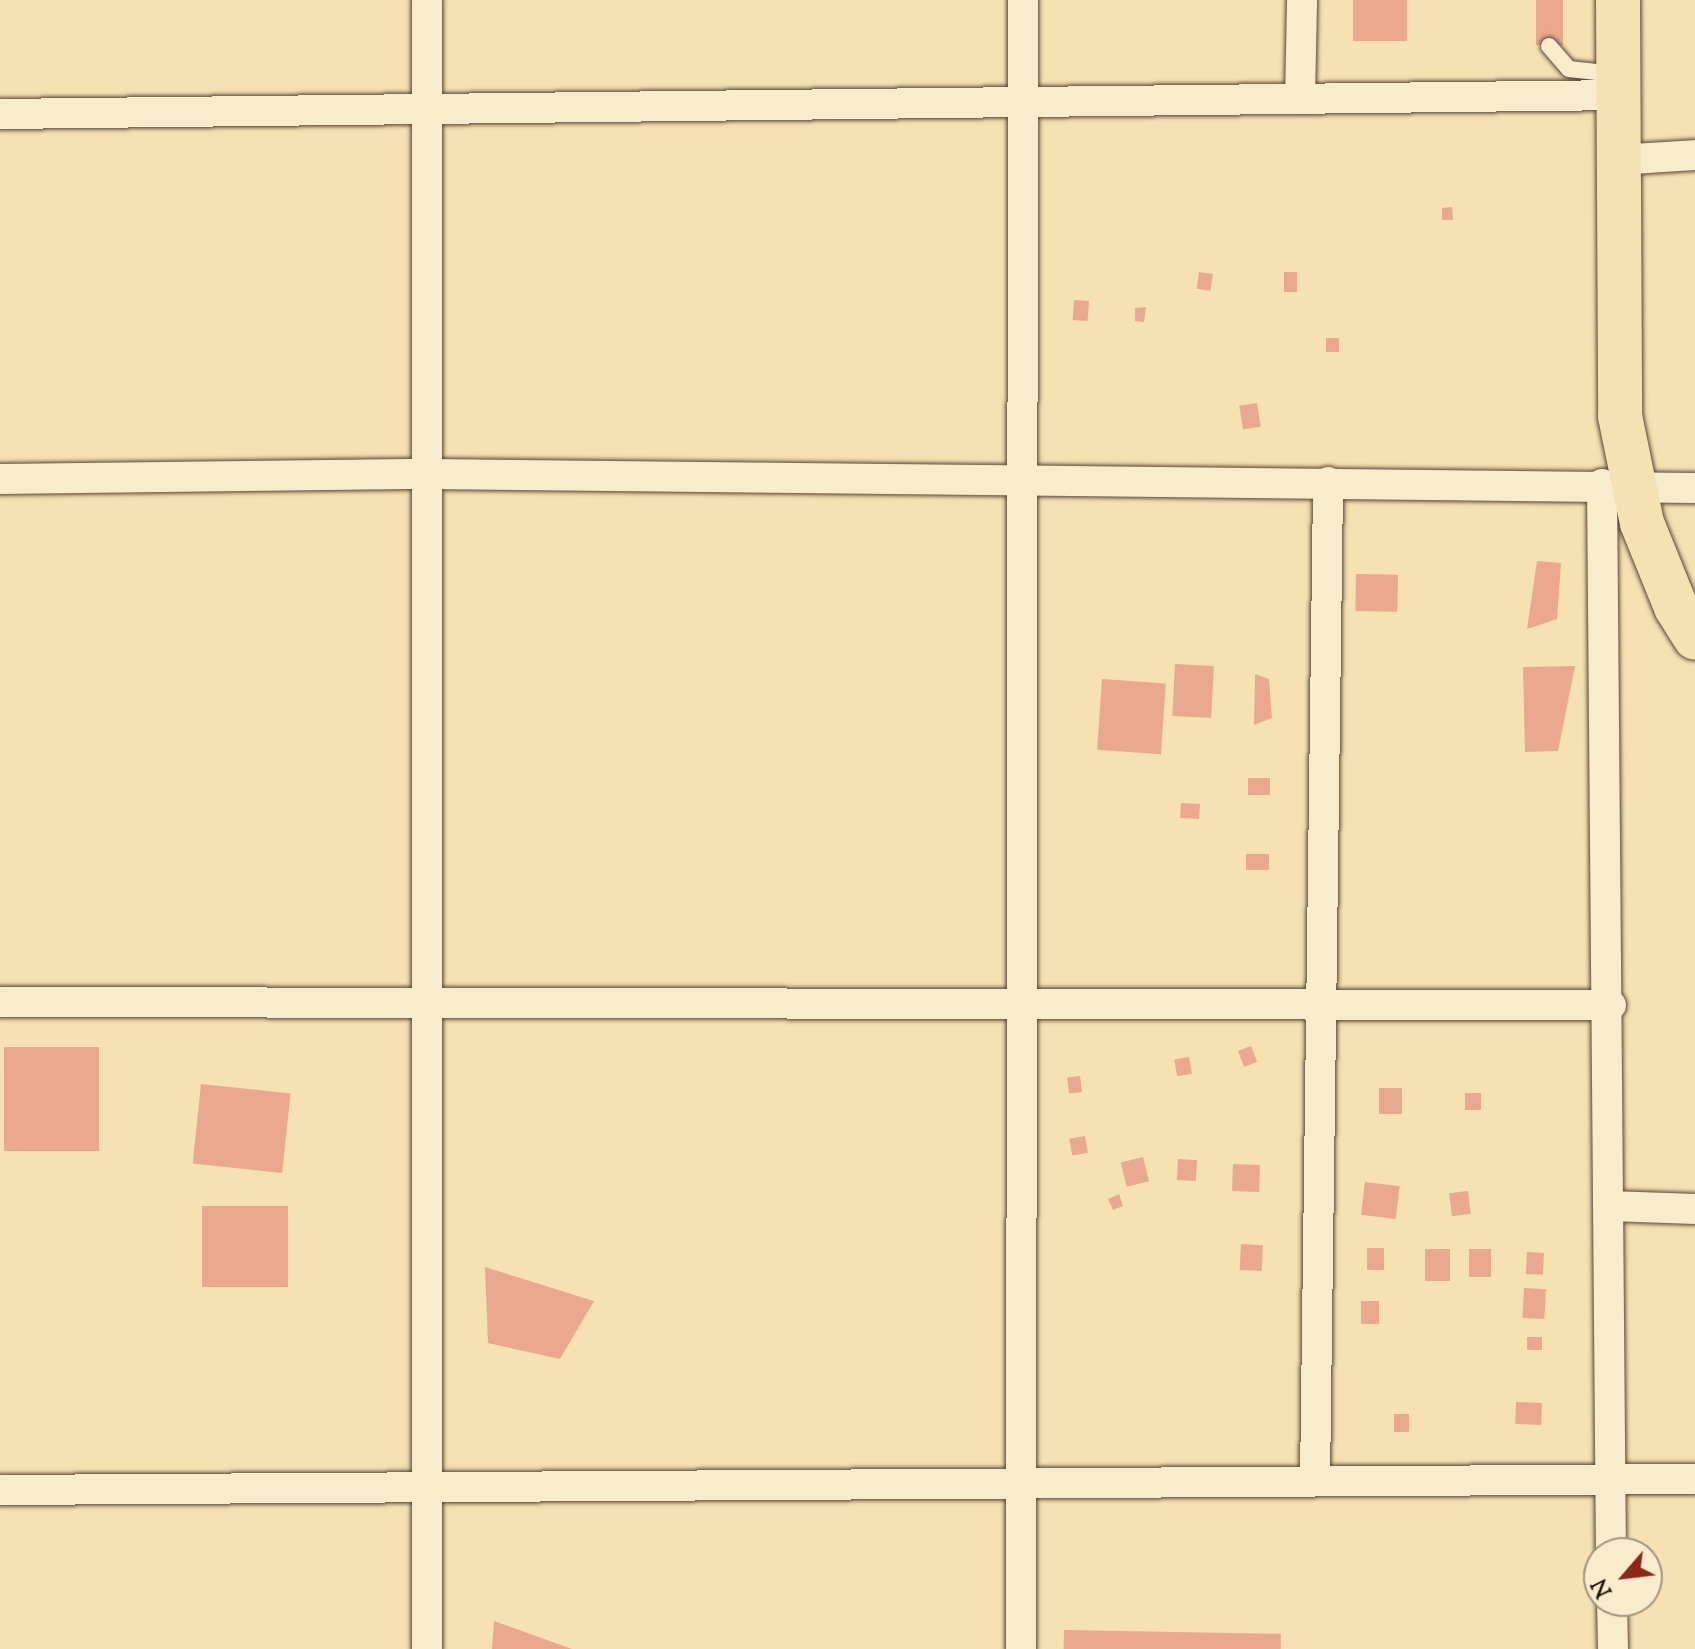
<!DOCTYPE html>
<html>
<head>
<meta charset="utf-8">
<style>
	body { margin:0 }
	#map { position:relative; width:1695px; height:1649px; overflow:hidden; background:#f5e1b2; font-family:"Sorts Mill Goudy",serif }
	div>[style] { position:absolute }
	.building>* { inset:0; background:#eaa98f; transform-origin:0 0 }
	.roads { filter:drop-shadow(0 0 2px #574635) drop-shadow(0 0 2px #574635) }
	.service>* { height:16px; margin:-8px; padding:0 8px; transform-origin:8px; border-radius:8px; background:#f8eccd }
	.minor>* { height:30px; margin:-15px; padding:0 15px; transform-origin:15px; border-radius:15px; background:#f8eccd }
	.primary>* { height:44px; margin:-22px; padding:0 22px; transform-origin:22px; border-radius:22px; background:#f5e1b2 }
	span { translate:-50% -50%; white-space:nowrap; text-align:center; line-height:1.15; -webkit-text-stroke:6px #f8eccd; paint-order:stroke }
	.north { position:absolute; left:1583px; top:1537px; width:80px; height:80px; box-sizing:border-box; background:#f8eccd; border:2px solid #a2957f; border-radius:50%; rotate:242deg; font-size:22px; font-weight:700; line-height:32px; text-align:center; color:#22130b }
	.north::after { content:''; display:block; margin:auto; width:28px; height:36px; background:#8f2418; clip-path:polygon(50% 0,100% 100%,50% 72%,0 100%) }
</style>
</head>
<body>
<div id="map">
	<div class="building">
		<div style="left:1353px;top:0;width:54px;height:41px"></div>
		<div style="left:1536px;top:0;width:27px;height:45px"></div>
		<div style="clip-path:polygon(1452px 207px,1453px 220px,1442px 220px,1442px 208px)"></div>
		<div style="left:1199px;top:272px;width:14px;height:17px;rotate:8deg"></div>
		<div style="left:1284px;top:272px;width:13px;height:20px"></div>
		<div style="left:1074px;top:300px;width:15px;height:20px;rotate:4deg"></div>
		<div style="clip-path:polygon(1146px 307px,1144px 322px,1135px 321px,1135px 308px)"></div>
		<div style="left:1326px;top:338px;width:13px;height:14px"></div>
		<div style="left:1257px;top:403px;width:24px;height:18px;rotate:81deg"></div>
		<div style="clip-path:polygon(1537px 561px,1561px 563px,1557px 619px,1527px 629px)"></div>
		<div style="left:1356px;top:574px;width:42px;height:37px;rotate:1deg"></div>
		<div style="left:1175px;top:664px;width:39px;height:52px;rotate:3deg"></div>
		<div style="clip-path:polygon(1575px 666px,1558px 751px,1525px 752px,1523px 667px)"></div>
		<div style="clip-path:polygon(1255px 674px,1269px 679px,1272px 718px,1254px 725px)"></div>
		<div style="left:1102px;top:679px;width:64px;height:71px;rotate:4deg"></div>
		<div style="left:1248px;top:778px;width:22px;height:17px"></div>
		<div style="left:1181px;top:803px;width:19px;height:15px;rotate:3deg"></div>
		<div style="left:1246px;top:854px;width:23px;height:16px"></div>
		<div style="left:1251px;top:1046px;width:17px;height:14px;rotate:69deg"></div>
		<div style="left:4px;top:1047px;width:95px;height:104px"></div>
		<div style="left:1189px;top:1057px;width:17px;height:15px;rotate:80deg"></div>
		<div style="left:1080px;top:1076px;width:16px;height:13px;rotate:83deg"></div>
		<div style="left:201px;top:1084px;width:90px;height:80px;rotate:6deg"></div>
		<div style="left:1379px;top:1088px;width:23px;height:26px"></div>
		<div style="left:1465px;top:1093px;width:16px;height:17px"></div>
		<div style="left:1085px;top:1136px;width:17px;height:16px;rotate:80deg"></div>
		<div style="left:1143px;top:1157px;width:25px;height:23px;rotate:76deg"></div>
		<div style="left:1178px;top:1159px;width:19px;height:21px;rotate:3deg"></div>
		<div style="left:1233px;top:1164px;width:27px;height:27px;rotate:2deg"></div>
		<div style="left:1365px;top:1182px;width:35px;height:33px;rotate:7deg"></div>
		<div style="left:1468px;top:1191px;width:23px;height:19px;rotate:83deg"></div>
		<div style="clip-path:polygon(1119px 1194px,1123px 1206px,1113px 1210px,1108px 1199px)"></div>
		<div style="left:202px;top:1206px;width:86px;height:81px"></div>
		<div style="left:1241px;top:1244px;width:22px;height:26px;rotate:3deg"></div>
		<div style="left:1367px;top:1248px;width:17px;height:22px"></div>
		<div style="left:1425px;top:1249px;width:25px;height:32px"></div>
		<div style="left:1469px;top:1249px;width:22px;height:28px"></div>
		<div style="left:1527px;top:1252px;width:17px;height:22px;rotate:3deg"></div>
		<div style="clip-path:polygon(485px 1267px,594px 1301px,560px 1359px,488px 1343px)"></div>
		<div style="left:1524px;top:1288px;width:22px;height:30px;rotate:3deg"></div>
		<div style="left:1361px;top:1301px;width:18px;height:23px"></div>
		<div style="left:1527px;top:1337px;width:15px;height:13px"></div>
		<div style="left:1516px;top:1402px;width:26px;height:22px;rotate:2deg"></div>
		<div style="left:1394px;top:1414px;width:15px;height:18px"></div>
		<div style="clip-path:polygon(494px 1621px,572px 1649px,492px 1649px)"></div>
		<div style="left:1064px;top:1630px;width:217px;height:19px;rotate:1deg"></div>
	</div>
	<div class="roads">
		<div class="service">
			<div style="left:1549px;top:46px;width:30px;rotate:49deg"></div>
			<div style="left:1569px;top:69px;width:46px;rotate:6.2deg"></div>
		</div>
		<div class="minor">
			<div style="left:427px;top:0;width:1649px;rotate:90deg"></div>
			<div style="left:1300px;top:99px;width:99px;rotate:-88.8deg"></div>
			<div style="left:0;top:114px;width:1615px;rotate:-0.67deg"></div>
			<div style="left:1616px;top:160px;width:79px;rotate:-3.6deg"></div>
			<div style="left:0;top:479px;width:428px;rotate:-0.7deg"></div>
			<div style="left:428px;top:474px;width:1267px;rotate:0.63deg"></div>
			<div style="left:1602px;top:484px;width:1069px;rotate:89.52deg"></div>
			<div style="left:0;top:1002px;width:1611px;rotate:0.11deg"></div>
			<div style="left:1610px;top:1206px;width:85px;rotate:2deg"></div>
			<div style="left:1315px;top:1481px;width:999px;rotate:-89.25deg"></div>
			<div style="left:0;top:1490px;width:1695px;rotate:-0.37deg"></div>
			<div style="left:1612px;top:1601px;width:48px;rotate:88.8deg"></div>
			<div style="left:1021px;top:1649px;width:1649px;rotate:-89.93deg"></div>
		</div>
		<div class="primary">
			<div style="left:1618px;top:0;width:416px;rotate:89.7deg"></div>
			<div style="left:1620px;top:416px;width:109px;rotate:78.4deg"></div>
			<div style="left:1642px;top:523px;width:91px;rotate:68deg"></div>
			<div style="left:1676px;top:607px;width:36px;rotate:58deg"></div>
		</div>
	</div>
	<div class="north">N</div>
</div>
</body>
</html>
